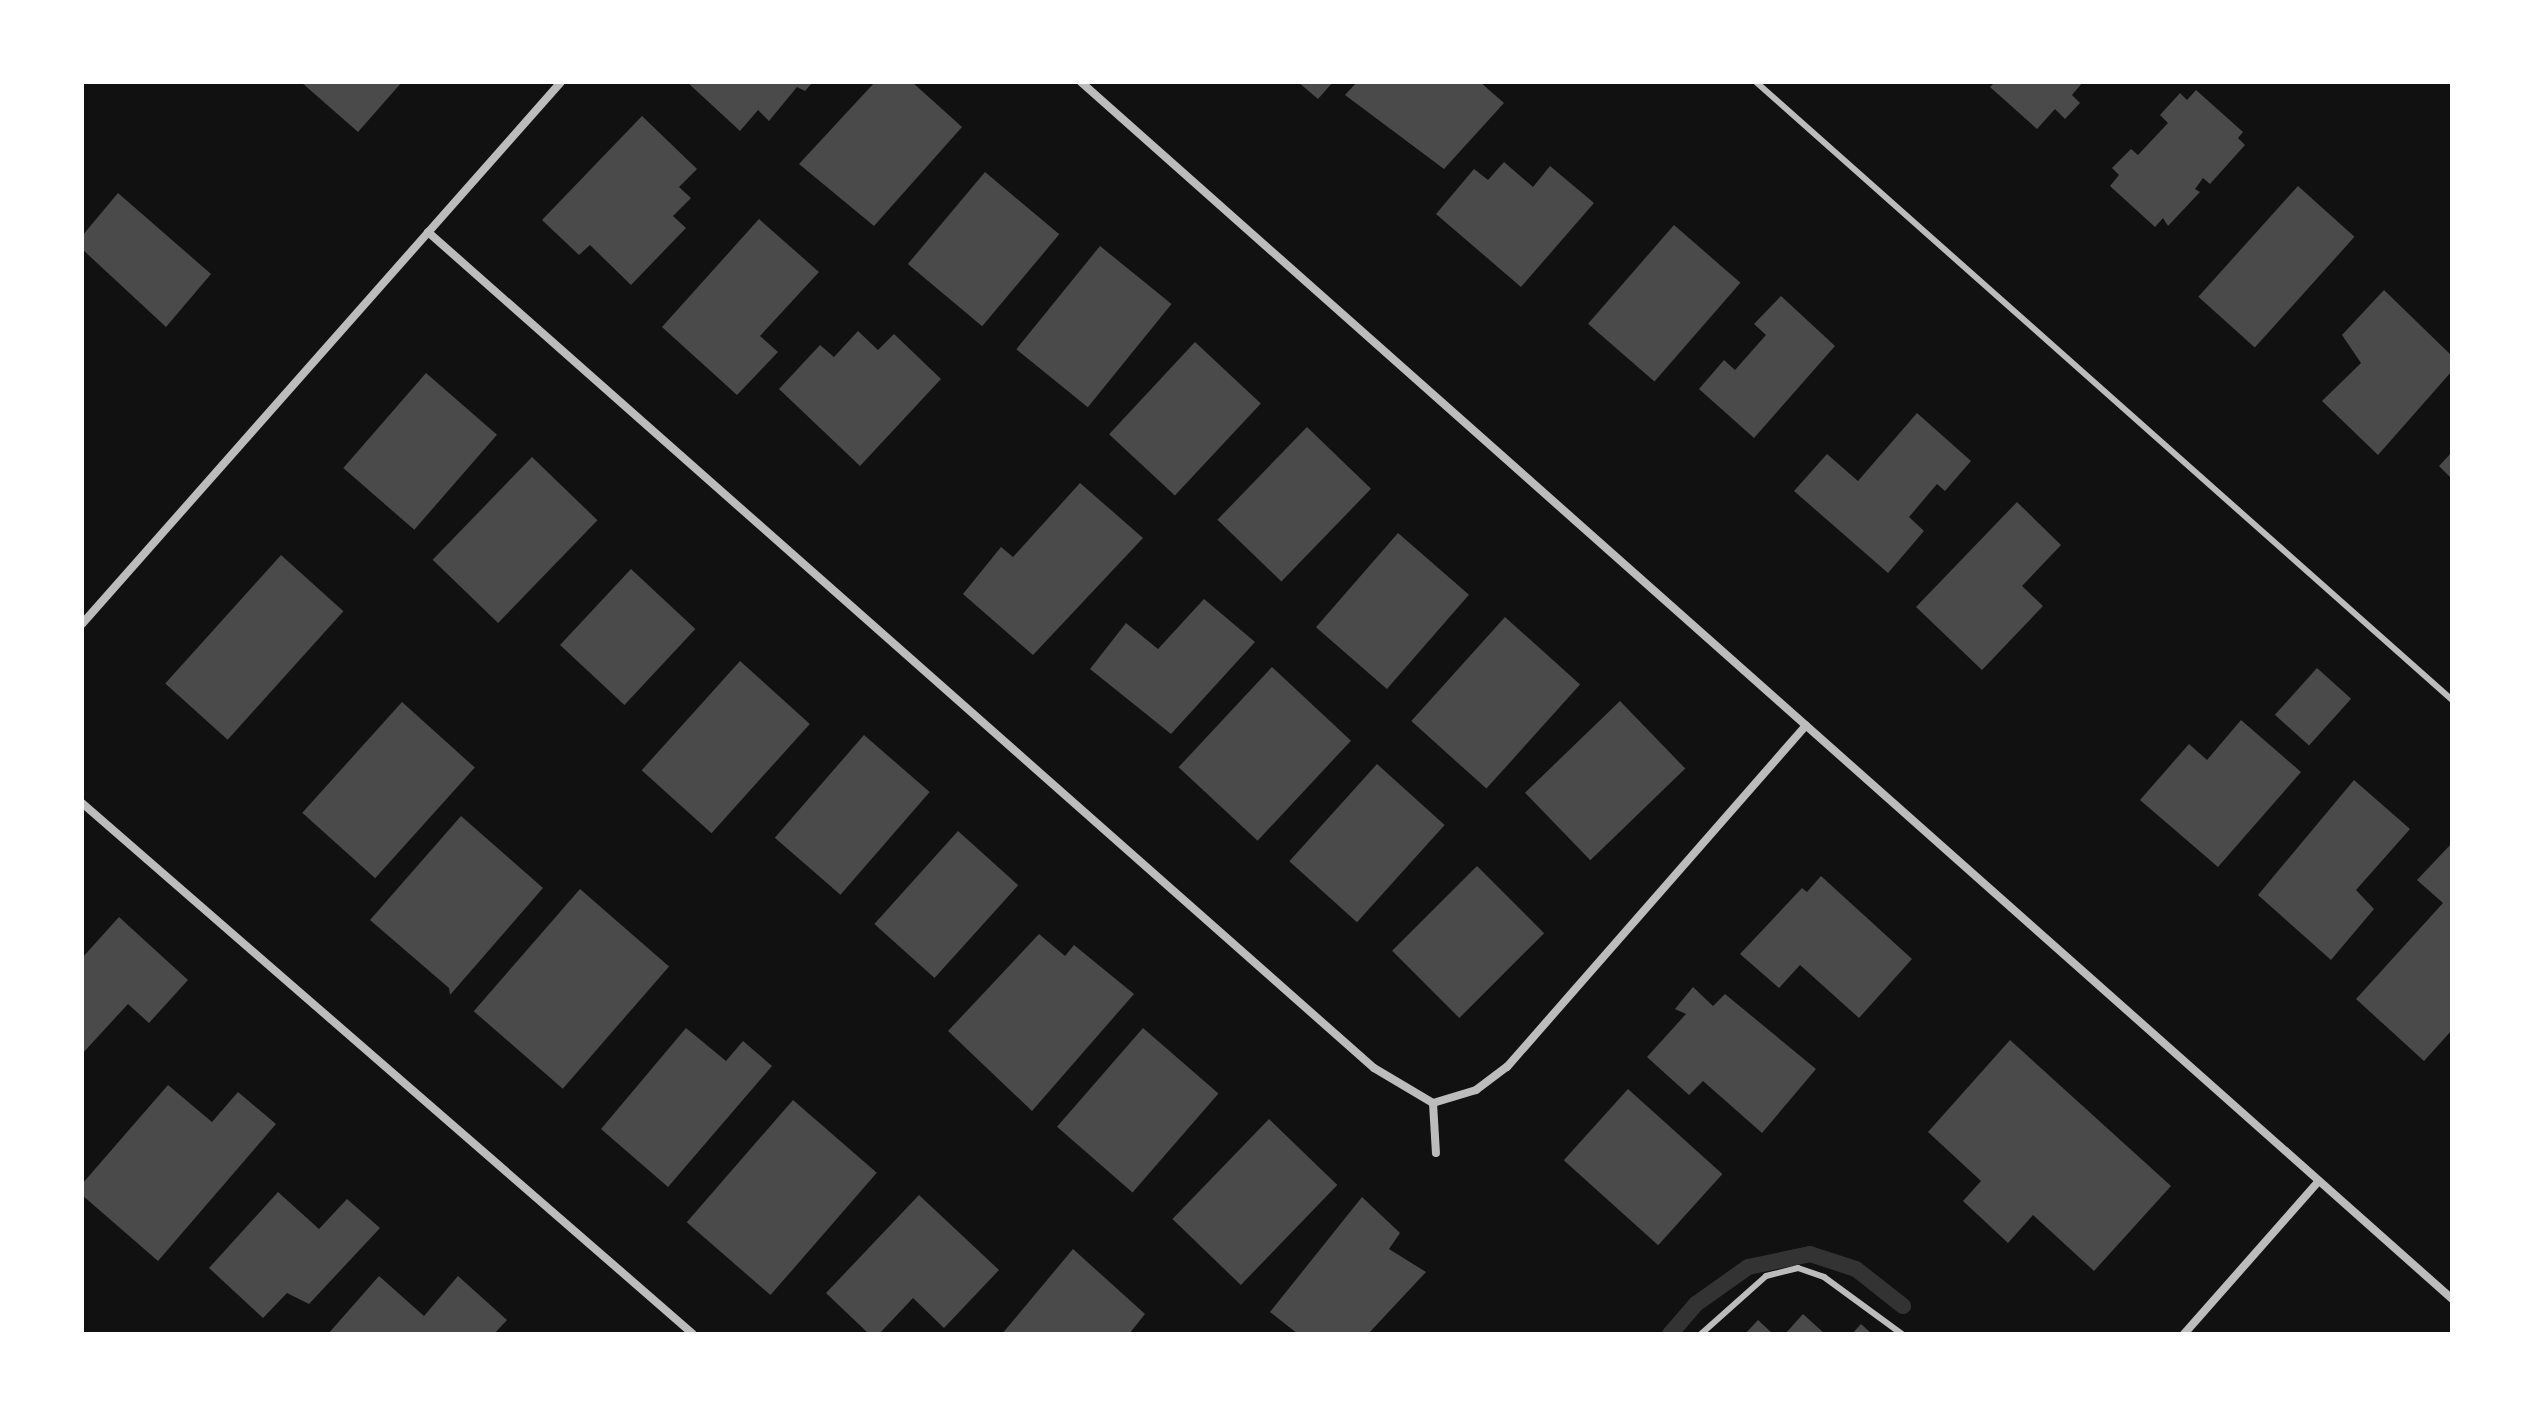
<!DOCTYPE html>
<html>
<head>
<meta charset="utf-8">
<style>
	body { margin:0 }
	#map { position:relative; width:2534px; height:1416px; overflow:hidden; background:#111; font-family:Figtree,sans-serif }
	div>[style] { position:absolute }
	.stream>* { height:16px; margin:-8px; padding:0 8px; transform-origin:8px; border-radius:8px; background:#333 }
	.building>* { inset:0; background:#4a4a4a; transform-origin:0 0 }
	.service>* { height:6px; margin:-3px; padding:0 3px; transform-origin:3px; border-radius:3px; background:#bcbcbc }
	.minor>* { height:8px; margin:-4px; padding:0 4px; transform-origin:4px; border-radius:4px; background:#bcbcbc }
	span { translate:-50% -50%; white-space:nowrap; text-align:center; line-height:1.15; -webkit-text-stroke:6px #fff; paint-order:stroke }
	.frame { position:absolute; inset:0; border:84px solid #fff; pointer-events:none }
</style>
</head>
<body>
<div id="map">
	<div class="stream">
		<div style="left:1670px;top:1334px;width:40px;rotate:-49deg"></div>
		<div style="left:1696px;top:1304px;width:64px;rotate:-35.4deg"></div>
		<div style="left:1748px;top:1267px;width:63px;rotate:-11.8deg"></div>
		<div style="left:1810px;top:1254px;width:48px;rotate:18.1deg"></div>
		<div style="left:1856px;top:1269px;width:60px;rotate:38.2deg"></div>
	</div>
	<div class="building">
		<div style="clip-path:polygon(301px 82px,402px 82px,358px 132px)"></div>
		<div style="clip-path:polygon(687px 82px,813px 82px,805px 91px,797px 87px,769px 121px,758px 110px,740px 131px)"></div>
		<div style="clip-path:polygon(875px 82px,912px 82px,962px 127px,874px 226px,799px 164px)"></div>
		<div style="clip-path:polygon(1298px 82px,1333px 82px,1318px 99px)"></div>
		<div style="clip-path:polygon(1357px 82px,1480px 82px,1504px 103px,1444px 169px,1345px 95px)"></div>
		<div style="clip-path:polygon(1995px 82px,2083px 82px,2072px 95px,2080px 103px,2065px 119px,2055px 109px,2037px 129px,1990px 87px)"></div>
		<div style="clip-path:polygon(2196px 90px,2243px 132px,2238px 138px,2245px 145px,2210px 184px,2203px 178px,2195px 189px,2200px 192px,2168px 226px,2163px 218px,2155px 227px,2110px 186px,2119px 175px,2112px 168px,2131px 149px,2138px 155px,2168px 123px,2160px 115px,2180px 93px,2187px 100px)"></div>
		<div style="clip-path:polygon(642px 116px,697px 169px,679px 187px,691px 198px,673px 216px,686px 228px,631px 285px,590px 245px,579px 255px,542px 220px)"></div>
		<div style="clip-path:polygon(1504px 162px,1533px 187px,1550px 166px,1594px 203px,1521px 287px,1436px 214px,1474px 169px,1488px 180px)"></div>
		<div style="left:985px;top:172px;width:97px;height:120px;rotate:40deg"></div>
		<div style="left:2298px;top:186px;width:76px;height:149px;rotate:42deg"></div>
		<div style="clip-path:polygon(118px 193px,211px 274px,166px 327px,82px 249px,82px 236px)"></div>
		<div style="clip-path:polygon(759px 219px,819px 272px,760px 336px,778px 352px,737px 395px,662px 327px)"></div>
		<div style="left:1674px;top:225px;width:88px;height:131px;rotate:41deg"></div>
		<div style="left:1100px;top:246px;width:92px;height:133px;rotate:39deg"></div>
		<div style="clip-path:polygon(2384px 290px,2452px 356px,2452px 371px,2378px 455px,2322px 401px,2361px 363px,2342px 335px)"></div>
		<div style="clip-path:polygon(1781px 296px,1835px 346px,1754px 438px,1699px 389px,1724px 360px,1735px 370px,1766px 335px,1754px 324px)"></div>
		<div style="clip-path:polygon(858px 331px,878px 350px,894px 334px,941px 379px,860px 466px,779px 389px,820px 345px,834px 357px)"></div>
		<div style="left:1195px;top:342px;width:90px;height:126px;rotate:43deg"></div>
		<div style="left:426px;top:373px;width:94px;height:126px;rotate:41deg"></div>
		<div style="clip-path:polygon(1917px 413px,1971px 461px,1945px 491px,1937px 484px,1909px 517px,1924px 531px,1888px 573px,1794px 491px,1827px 454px,1858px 481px)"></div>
		<div style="left:1307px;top:427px;width:89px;height:129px;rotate:44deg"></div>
		<div style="clip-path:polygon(2452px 452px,2452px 479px,2439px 466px)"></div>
		<div style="left:532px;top:457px;width:91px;height:143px;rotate:44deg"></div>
		<div style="clip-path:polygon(1080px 483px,1143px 538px,1033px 655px,963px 594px,1001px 547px,1013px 557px)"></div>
		<div style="clip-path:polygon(2017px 502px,2061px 545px,2022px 586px,2043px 606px,1982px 670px,1916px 607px)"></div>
		<div style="left:1398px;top:533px;width:94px;height:125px;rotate:41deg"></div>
		<div style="left:281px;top:555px;width:84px;height:173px;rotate:42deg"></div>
		<div style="left:631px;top:569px;width:88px;height:104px;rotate:43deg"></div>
		<div style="clip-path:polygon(1204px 599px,1255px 642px,1171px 734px,1090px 669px,1126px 623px,1158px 649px)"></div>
		<div style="left:1505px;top:617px;width:101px;height:140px;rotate:42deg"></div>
		<div style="left:740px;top:661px;width:94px;height:147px;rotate:42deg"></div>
		<div style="left:1272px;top:667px;width:108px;height:137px;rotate:43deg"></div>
		<div style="left:2317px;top:668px;width:46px;height:63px;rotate:42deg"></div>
		<div style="left:1620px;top:701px;width:94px;height:132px;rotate:46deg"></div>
		<div style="left:402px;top:702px;width:98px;height:149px;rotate:42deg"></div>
		<div style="clip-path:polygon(2241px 720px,2301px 772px,2218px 867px,2140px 800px,2189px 744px,2207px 760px)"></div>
		<div style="left:864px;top:735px;width:87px;height:136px;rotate:41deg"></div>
		<div style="left:1377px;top:764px;width:91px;height:131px;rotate:42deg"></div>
		<div style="clip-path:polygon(2354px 780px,2410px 829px,2356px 890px,2374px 909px,2331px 960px,2258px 895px)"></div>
		<div style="clip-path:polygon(461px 816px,543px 888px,450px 995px,449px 988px,370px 920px)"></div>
		<div style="left:958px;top:831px;width:81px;height:125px;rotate:42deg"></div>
		<div style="clip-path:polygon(2452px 843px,2452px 1030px,2424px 1061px,2356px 999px,2443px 903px,2417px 880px)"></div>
		<div style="left:1477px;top:866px;width:95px;height:120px;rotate:45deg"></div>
		<div style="clip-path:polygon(1821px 876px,1912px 959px,1859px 1018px,1800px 965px,1779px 988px,1740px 954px,1802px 888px,1807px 892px)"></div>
		<div style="left:580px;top:889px;width:118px;height:162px;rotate:41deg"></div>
		<div style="clip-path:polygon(119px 917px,188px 980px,149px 1023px,128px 1004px,82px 1054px,82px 958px)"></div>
		<div style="clip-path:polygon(1039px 934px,1065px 956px,1074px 945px,1134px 994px,1032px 1111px,948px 1031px)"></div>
		<div style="clip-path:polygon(1693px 987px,1713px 1006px,1725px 994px,1816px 1069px,1762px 1133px,1703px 1081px,1689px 1095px,1647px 1057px,1686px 1014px,1675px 1009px)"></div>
		<div style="clip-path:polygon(686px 1028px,726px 1061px,743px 1041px,772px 1066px,668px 1187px,601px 1129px)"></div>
		<div style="left:1143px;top:1028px;width:100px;height:131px;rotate:41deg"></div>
		<div style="clip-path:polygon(2010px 1040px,2171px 1186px,2094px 1271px,2033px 1215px,2008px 1243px,1963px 1201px,1981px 1181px,1928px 1132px)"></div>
		<div style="clip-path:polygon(168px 1085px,212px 1122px,238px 1092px,276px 1124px,158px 1261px,82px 1195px,82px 1184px)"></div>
		<div style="left:1628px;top:1089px;width:127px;height:96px;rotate:42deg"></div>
		<div style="left:793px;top:1100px;width:111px;height:162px;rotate:41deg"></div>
		<div style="left:1269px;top:1119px;width:95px;height:139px;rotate:44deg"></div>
		<div style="clip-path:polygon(278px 1192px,319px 1229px,347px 1199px,380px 1228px,309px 1304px,287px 1293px,263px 1318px,209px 1268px)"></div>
		<div style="clip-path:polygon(919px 1195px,999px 1270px,944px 1328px,913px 1298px,879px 1334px,869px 1334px,826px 1293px)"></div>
		<div style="clip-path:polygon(1362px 1197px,1400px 1233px,1389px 1249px,1426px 1272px,1368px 1334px,1298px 1334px,1270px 1312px)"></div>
		<div style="clip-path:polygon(1073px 1249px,1145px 1314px,1129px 1334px,1002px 1334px)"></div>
		<div style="clip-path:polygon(379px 1276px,424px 1316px,458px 1276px,507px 1320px,494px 1334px,328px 1334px)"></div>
		<div style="clip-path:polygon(1803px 1314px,1825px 1334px,1785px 1334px)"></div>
		<div style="clip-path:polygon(1758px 1320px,1773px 1334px,1745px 1334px)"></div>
		<div style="clip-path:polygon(1861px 1324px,1872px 1334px,1852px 1334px)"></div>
	</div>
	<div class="service">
		<div style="left:1756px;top:82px;width:931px;rotate:41.6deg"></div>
		<div style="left:1701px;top:1334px;width:87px;rotate:-41.7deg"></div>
		<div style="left:1766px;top:1276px;width:33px;rotate:-14deg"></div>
		<div style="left:1798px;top:1268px;width:28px;rotate:19deg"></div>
		<div style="left:1824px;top:1277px;width:97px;rotate:36.2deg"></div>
	</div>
	<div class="minor">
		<div style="left:1081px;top:82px;width:1833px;rotate:41.59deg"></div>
		<div style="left:428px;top:232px;width:1262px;rotate:41.47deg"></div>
		<div style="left:1374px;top:1068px;width:69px;rotate:30.7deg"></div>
		<div style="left:1433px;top:1103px;width:45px;rotate:-16.8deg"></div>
		<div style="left:1476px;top:1090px;width:39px;rotate:-37deg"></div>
		<div style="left:1507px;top:1067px;width:454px;rotate:-48.8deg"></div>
		<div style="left:82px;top:624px;width:723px;rotate:-48.53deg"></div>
		<div style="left:82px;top:803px;width:809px;rotate:40.99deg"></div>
		<div style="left:1433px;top:1103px;width:50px;rotate:86.6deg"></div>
		<div style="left:2184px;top:1334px;width:204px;rotate:-48.6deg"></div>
	</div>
	<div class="frame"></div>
</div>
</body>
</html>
